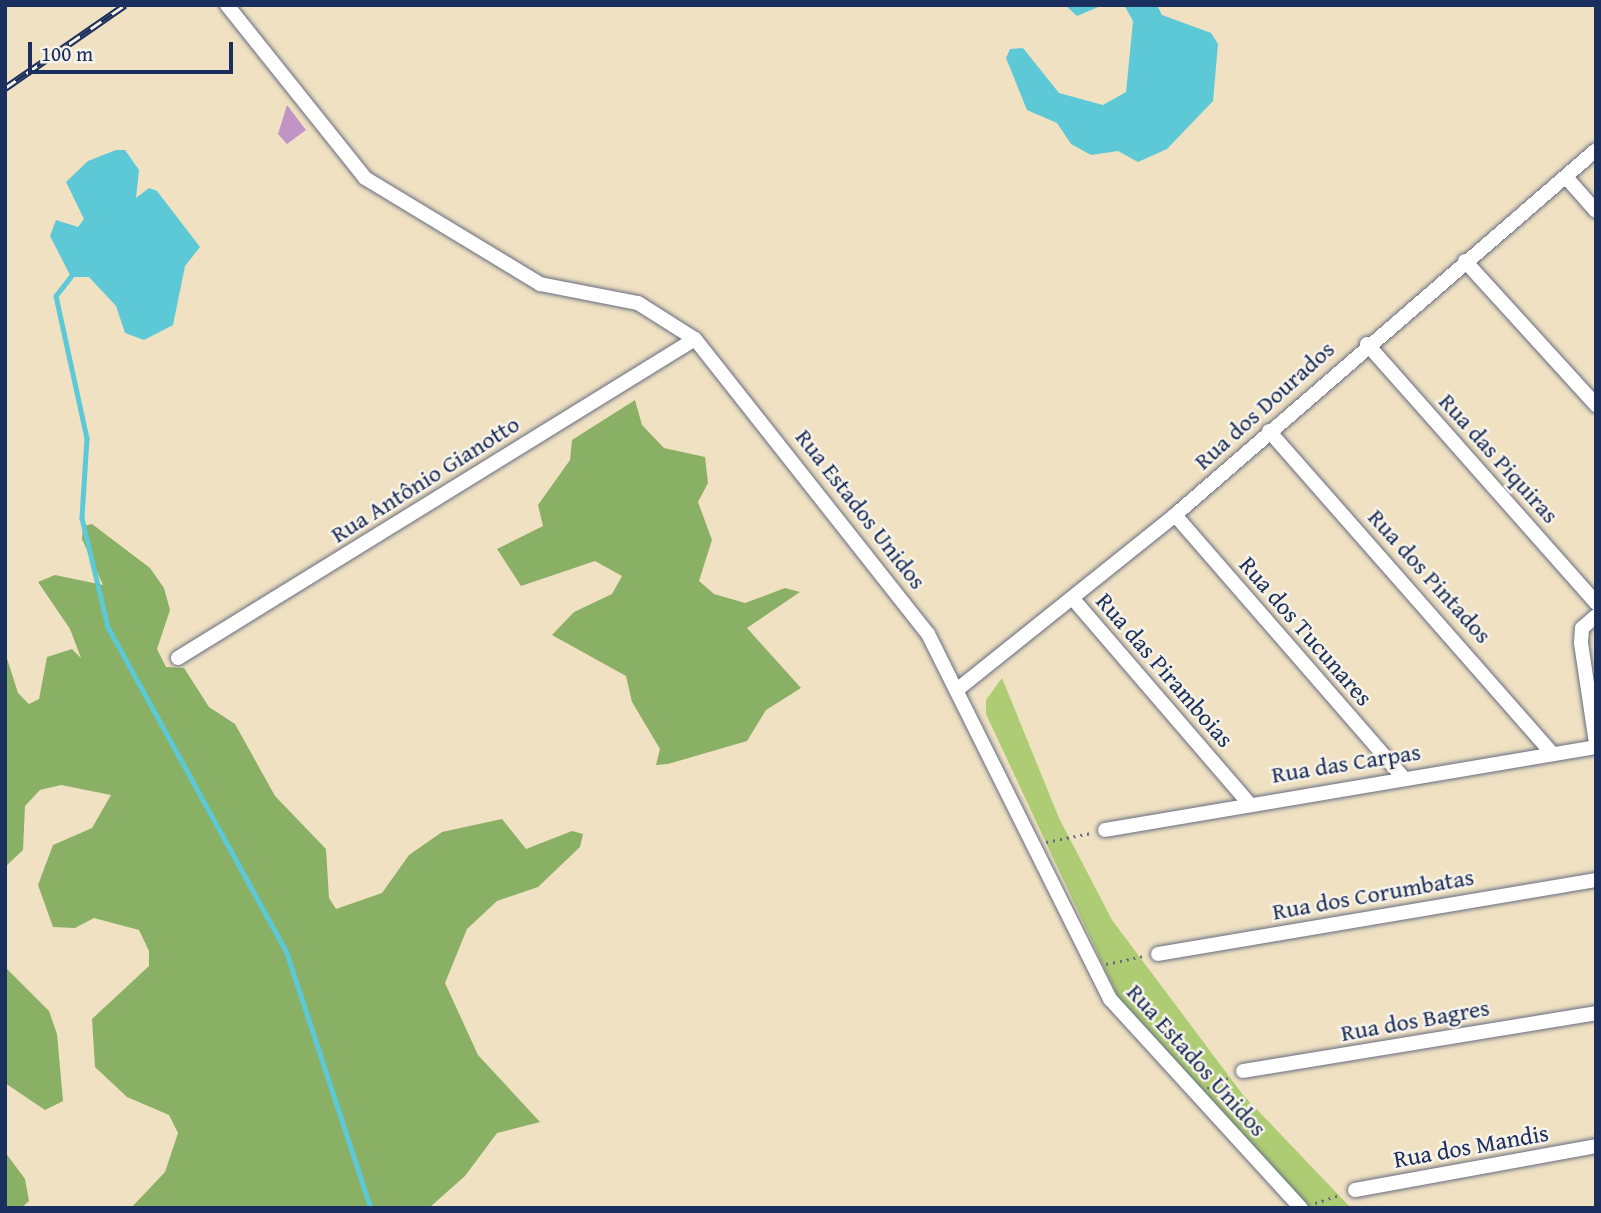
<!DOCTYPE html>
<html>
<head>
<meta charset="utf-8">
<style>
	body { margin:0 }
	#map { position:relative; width:1601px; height:1213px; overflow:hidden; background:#f0e1c2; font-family:"Gentium Book Plus",serif }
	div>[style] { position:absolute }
	.green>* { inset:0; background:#adcc73 }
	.forest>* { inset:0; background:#8ab065 }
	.water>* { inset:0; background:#5dc8d6 }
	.stream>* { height:4.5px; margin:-2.25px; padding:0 2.25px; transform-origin:2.25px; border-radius:2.25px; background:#5dc8d6 }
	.building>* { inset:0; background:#c094c4 }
	.path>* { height:2.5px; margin-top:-1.25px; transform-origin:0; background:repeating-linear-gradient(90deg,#666d81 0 2px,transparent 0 7px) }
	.roads { filter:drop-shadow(0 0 2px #666d81) drop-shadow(0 0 2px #666d81) }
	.minor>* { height:14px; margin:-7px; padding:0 7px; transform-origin:7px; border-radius:7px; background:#fff }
	.rail>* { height:7px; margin-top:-3.5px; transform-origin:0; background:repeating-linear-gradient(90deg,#f7f3e8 0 13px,#1b2f5e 0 26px); box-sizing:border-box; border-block:2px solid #1b2f5e }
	span { translate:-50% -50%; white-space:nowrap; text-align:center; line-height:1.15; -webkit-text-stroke:5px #f7f3e8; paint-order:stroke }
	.street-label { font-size:24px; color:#1b2f5e }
	.frame { position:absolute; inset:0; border:7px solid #1b2f5e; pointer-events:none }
	.scale { position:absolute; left:28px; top:42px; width:205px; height:32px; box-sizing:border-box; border:4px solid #1b2f5e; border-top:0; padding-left:9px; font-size:21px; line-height:24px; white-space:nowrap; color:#1b2f5e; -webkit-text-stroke:5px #f7f3e8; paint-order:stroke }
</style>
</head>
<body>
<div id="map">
	<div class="green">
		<div style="clip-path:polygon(1002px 678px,1059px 818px,1112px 920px,1243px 1095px,1351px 1208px,1306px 1208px,1119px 999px,986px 714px,986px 700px)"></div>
	</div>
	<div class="forest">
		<div style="clip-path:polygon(635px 400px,642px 425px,664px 448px,705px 457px,708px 483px,698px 502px,712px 540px,699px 581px,714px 594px,745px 603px,785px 588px,800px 592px,747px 628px,801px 688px,766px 710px,747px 741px,668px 764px,656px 765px,660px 749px,632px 702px,626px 676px,552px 635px,574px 612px,612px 594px,622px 576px,595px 561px,521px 586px,497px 549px,543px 526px,538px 505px,570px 460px,572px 440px)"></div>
		<div style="clip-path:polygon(92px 524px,150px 568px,164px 588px,170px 610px,157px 649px,166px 667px,184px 668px,209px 707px,235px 724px,275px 796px,326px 849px,329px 898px,336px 909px,382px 893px,409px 855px,442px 832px,502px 819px,526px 849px,572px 831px,583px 834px,580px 847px,538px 887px,497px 901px,467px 929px,445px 983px,478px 1055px,540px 1122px,497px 1133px,465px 1176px,429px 1208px,131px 1208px,165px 1172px,178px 1133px,169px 1115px,127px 1097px,95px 1067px,92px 1019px,149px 966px,149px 951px,139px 930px,94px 918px,75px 928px,53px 927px,38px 885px,53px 845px,92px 828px,111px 795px,61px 785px,40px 790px,25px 806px,23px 850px,5px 867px,5px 652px,18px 693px,29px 704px,39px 699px,47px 657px,72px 649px,81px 658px,70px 629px,38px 582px,55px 575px,103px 585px,82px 539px,83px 526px)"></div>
		<div style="clip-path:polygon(5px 967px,49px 1011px,57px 1034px,63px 1101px,45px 1110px,5px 1083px)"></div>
		<div style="clip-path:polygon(5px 1152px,25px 1179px,29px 1201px,21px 1208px,5px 1208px)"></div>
	</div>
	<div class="water">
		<div style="clip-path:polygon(1065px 5px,1103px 5px,1077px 16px)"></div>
		<div style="clip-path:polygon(1124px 5px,1157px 5px,1162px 15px,1211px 33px,1218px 44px,1213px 101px,1167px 149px,1138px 162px,1118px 151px,1091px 155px,1071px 144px,1057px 123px,1027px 110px,1006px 58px,1010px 49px,1023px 48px,1059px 93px,1103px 105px,1126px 92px,1133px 21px)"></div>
		<div style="clip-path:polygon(116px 150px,125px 150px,139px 170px,136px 198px,149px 188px,157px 191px,200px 247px,185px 266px,173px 325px,144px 340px,125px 333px,116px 306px,89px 277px,71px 277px,50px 236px,56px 220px,78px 227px,84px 219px,66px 182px,88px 161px)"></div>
	</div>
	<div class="stream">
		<div style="left:71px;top:277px;width:24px;rotate:128deg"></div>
		<div style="left:56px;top:296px;width:145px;rotate:77.7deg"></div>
		<div style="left:87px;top:438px;width:80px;rotate:93.6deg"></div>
		<div style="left:82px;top:518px;width:112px;rotate:76.6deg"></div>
		<div style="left:108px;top:627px;width:372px;rotate:61.2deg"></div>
		<div style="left:287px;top:953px;width:268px;rotate:71.8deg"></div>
	</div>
	<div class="building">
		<div style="clip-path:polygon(287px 105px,306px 130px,287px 144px,278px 134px)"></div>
	</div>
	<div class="path">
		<div style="left:1046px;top:842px;width:46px;rotate:-11.3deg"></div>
		<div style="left:1106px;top:964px;width:39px;rotate:-12deg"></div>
		<div style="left:1207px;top:1088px;width:25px;rotate:-26deg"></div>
		<div style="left:1315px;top:1203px;width:28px;rotate:-18deg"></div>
	</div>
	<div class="roads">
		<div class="minor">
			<div style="left:227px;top:5px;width:221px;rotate:51.4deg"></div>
			<div style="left:365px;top:178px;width:205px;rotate:31.2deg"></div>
			<div style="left:540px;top:284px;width:100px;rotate:11deg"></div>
			<div style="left:638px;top:303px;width:67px;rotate:32.3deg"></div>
			<div style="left:695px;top:339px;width:376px;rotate:51.7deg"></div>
			<div style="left:928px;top:634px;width:408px;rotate:63.5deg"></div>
			<div style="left:1110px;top:999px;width:283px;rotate:47.6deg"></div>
			<div style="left:1566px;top:177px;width:45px;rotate:48.6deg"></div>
			<div style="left:1465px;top:261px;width:195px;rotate:47.7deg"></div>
			<div style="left:1367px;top:344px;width:346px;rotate:48.5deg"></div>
			<div style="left:1269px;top:431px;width:430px;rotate:48.7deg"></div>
			<div style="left:1175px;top:515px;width:347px;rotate:49deg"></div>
			<div style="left:1074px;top:600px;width:267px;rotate:49.3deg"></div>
			<div style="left:1596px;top:616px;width:18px;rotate:139deg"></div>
			<div style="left:1582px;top:628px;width:15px;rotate:94deg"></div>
			<div style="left:1581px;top:643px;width:101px;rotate:81.5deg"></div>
			<div style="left:178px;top:658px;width:607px;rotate:-31.68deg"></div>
			<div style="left:958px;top:689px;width:278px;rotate:-38.7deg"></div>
			<div style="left:1175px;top:515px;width:557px;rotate:-40.92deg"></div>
			<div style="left:1105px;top:830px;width:498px;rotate:-9.6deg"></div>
			<div style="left:1158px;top:954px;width:444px;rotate:-9.6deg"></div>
			<div style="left:1243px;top:1071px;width:358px;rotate:-9.3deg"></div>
			<div style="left:1355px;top:1190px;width:245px;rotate:-10.3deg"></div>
		</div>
	</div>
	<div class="rail">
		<div style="left:5px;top:88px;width:146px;rotate:-34.7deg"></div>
	</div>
	<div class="street-label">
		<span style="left:1264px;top:405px;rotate:-42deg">Rua dos Dourados</span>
		<span style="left:1499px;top:458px;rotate:48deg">Rua das Piquiras</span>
		<span style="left:425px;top:479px;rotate:-32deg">Rua Antônio Gianotto</span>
		<span style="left:861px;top:509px;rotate:52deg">Rua Estados Unidos</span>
		<span style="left:1430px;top:576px;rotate:48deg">Rua dos Pintados</span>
		<span style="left:1306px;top:631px;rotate:49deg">Rua dos Tucunares</span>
		<span style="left:1165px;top:670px;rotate:49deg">Rua das Piramboias</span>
		<span style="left:1346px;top:763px;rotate:-9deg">Rua das Carpas</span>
		<span style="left:1373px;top:894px;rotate:-10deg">Rua dos Corumbatas</span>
		<span style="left:1415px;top:1020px;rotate:-10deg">Rua dos Bagres</span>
		<span style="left:1197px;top:1060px;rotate:48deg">Rua Estados Unidos</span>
		<span style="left:1471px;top:1146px;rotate:-10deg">Rua dos Mandis</span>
	</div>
	<div class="frame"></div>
	<div class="scale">100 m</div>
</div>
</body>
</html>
